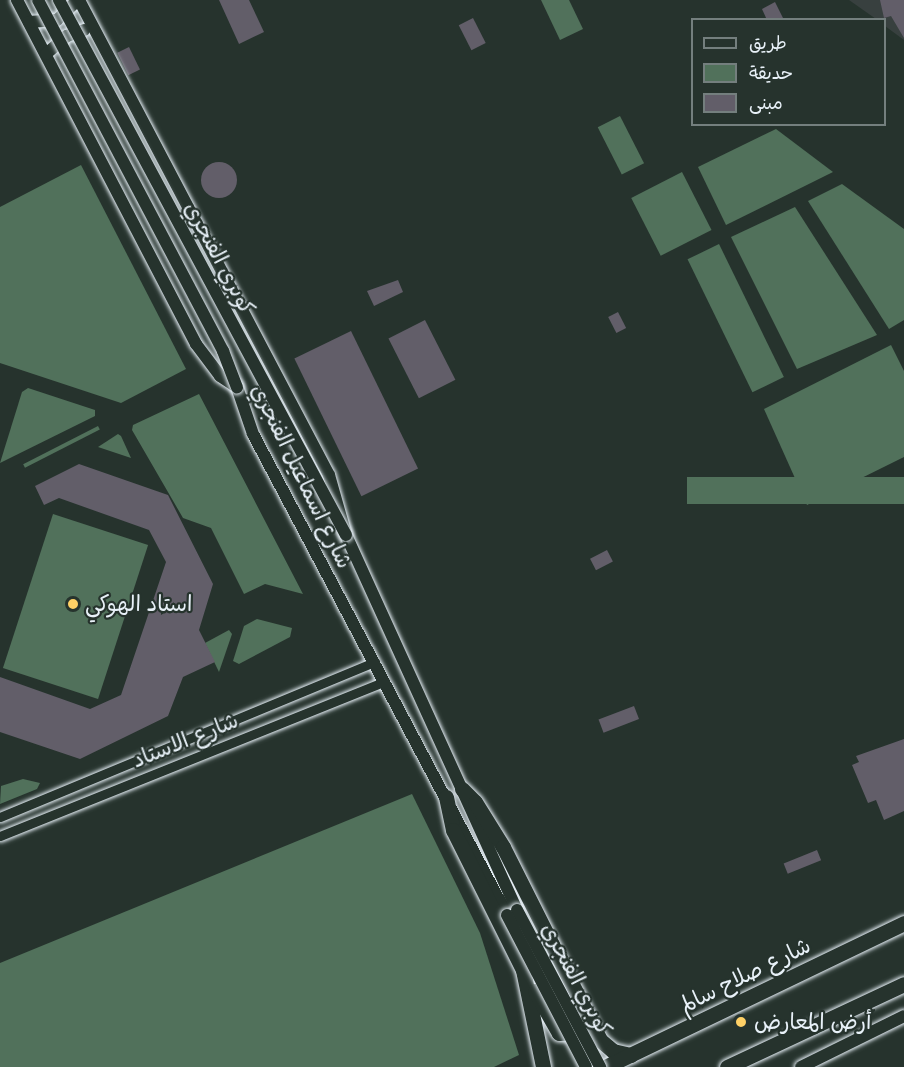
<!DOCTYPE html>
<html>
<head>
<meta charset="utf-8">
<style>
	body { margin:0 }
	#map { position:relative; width:904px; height:1067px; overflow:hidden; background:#26332d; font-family:Sriracha,"Playpen Sans Arabic",sans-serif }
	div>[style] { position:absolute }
	.built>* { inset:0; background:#38403f }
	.green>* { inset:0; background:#51715b; transform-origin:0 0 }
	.building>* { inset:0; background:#625e69; transform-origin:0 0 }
	.round { border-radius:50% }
	.roads { filter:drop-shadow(0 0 2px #e8f1f8) drop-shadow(0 0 2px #e8f1f8) }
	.minor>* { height:9px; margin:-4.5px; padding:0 4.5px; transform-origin:4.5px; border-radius:4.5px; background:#26332d }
	.secondary>* { height:12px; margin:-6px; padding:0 6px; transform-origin:6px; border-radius:6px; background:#26332d }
	.trunk>* { height:15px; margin:-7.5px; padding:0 7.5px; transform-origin:7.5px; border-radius:7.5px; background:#26332d }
	.bridges { filter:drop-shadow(0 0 2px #e8f1f8) drop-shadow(0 0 2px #e8f1f8) }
	.secondary-bridge>* { height:12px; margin:-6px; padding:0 6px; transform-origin:6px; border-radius:6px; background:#26332d }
	.dots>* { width:16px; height:16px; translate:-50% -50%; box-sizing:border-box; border:3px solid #26332d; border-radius:50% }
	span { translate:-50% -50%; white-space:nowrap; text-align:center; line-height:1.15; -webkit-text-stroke:4.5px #26332d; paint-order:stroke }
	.street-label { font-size:22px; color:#e8f1f8 }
	.poi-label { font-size:22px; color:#e8f1f8 }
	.left { translate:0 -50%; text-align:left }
	.legend { position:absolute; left:691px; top:18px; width:195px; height:108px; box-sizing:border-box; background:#26332d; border:2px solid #747f7e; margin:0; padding:8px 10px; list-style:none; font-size:18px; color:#e8f1f8 }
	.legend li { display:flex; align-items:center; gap:12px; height:30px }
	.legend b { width:30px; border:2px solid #747f7e }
</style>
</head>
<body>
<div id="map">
	<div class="built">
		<div style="clip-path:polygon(849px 0,904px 0,904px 40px,885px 26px,884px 20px,876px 19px)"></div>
	</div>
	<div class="green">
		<div style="clip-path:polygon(541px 0,569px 0,583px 29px,560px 40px)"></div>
		<div style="left:620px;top:116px;width:53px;height:25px;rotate:63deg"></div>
		<div style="clip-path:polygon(776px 129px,833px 172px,726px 225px,698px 167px)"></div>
		<div style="clip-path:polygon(81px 165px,186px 369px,121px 403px,0 363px,0 207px)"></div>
		<div style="left:682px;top:172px;width:65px;height:57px;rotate:63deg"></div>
		<div style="clip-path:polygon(842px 184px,904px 229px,904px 320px,889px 329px,808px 201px)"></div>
		<div style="clip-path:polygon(795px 207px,877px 335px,797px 369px,731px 237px)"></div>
		<div style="left:719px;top:244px;width:148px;height:35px;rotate:64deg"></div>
		<div style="clip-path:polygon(891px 345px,904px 371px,904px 457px,807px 505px,764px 409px)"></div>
		<div style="clip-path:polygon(28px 388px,95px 410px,95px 416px,0 463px,22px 392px)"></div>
		<div style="clip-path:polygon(199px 394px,303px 594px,265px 584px,244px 594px,211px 528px,183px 518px,132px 430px,133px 425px)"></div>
		<div style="left:98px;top:426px;width:4px;height:84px;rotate:63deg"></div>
		<div style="clip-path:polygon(118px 434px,121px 436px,131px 458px,98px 447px)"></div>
		<div style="left:904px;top:477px;width:27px;height:217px;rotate:90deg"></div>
		<div style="left:53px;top:514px;width:100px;height:162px;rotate:18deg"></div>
		<div style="clip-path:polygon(257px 619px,292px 628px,290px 637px,239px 664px,233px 661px,244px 626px)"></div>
		<div style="clip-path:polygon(229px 630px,232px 634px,219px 672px,205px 643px)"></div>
		<div style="clip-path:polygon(23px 779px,40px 783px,37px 789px,0 804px,1px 786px)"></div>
		<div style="clip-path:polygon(412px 794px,480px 933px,519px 1055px,494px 1067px,0 1067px,0 963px)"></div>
	</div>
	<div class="building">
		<div style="clip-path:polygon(219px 0,249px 0,264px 32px,239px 44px)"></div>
		<div style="clip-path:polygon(880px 0,904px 0,904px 38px,891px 16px,884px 18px)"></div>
		<div style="clip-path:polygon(775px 2px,784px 20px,767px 20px,762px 9px)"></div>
		<div style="left:473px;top:18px;width:28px;height:16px;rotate:63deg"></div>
		<div style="left:129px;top:47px;width:25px;height:13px;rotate:64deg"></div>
		<div class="round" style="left:201px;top:162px;width:36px;height:36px"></div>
		<div style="clip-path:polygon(398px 280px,403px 292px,374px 306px,367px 291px)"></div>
		<div style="left:618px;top:312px;width:18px;height:11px;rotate:63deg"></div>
		<div style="left:425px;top:320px;width:67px;height:41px;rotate:63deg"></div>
		<div style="left:351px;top:331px;width:153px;height:63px;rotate:64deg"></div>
		<div style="clip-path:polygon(79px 464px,168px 495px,213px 584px,199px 630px,215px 662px,183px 677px,168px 716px,80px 759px,0 732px,0 677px,90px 709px,121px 695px,166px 562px,149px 530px,59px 498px,44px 505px,35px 486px)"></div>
		<div style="left:607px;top:550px;width:13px;height:19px;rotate:63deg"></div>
		<div style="left:634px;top:706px;width:14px;height:38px;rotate:69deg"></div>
		<div style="clip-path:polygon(904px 739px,904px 811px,884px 820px,876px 800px,868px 803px,852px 765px,859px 762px,856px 756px)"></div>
		<div style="left:817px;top:850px;width:11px;height:36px;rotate:68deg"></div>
	</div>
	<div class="roads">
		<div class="minor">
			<div style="left:0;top:817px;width:406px;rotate:-22.5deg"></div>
			<div style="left:0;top:836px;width:415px;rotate:-21.9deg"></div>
		</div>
		<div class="secondary">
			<div style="left:17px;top:0;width:388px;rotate:62.5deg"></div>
			<div style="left:196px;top:344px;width:40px;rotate:53deg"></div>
			<div style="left:220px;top:376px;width:20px;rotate:33deg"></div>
			<div style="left:237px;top:387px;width:50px;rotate:71.2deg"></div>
			<div style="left:253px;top:434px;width:544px;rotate:62.16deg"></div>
			<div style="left:79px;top:0;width:537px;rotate:62.24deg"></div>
			<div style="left:329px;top:475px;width:62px;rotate:74.2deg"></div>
			<div style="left:346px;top:535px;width:412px;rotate:65.5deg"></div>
			<div style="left:29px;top:22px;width:28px;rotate:-4deg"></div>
			<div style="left:57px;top:20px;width:29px;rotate:-44deg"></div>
			<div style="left:46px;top:54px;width:28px;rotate:-41deg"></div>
			<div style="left:67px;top:36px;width:18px;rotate:-19deg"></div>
			<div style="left:801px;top:1067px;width:115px;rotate:-26.3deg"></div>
		</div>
		<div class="trunk">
			<div style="left:462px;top:789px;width:18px;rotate:45deg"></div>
			<div style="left:475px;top:802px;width:53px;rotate:58.1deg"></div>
			<div style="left:503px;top:847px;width:216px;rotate:63.3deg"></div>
			<div style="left:600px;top:1040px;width:17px;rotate:40deg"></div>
			<div style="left:613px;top:1051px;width:18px;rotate:13deg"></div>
			<div style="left:446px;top:797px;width:34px;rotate:78deg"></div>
			<div style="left:453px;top:830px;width:157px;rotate:63.4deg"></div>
			<div style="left:523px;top:970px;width:99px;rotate:78.3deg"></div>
			<div style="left:535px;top:991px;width:48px;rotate:60.3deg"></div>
			<div style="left:559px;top:1033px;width:22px;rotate:-3deg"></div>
			<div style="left:605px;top:1067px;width:332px;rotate:-25.7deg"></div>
			<div style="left:727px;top:1067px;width:195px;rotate:-25.1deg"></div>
		</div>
	</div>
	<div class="bridges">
		<div class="secondary-bridge">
			<div style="left:38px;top:0;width:397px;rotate:62.2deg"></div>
			<div style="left:223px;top:351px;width:39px;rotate:69deg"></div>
			<div style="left:59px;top:0;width:607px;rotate:61.79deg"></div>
			<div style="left:517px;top:910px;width:178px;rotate:62.1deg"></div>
			<div style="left:507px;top:915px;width:171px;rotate:62.5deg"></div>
		</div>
	</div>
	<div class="dots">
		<div style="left:73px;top:604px;background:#ffd166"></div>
		<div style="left:741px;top:1022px;background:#ffd166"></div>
	</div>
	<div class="street-label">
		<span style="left:220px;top:258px;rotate:62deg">كوبري الفنجري</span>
		<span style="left:302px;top:476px;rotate:64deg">شارع اسماعيل الفنجري</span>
		<span style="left:185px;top:740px;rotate:-22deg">شارع الاستاد</span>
		<span style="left:745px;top:975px;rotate:-26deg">شارع صلاح سالم</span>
		<span style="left:577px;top:979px;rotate:62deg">كوبري الفنجري</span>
	</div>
	<div class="poi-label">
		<span class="left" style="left:85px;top:604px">استاد الهوكي</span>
		<span class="left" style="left:754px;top:1022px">أرض المعارض</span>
	</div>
	<ul class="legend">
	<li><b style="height:8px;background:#26332d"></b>طريق</li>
	<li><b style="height:16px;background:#51715b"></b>حديقة</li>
	<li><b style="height:16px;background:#625e69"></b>مبنى</li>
	</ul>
</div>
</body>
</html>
